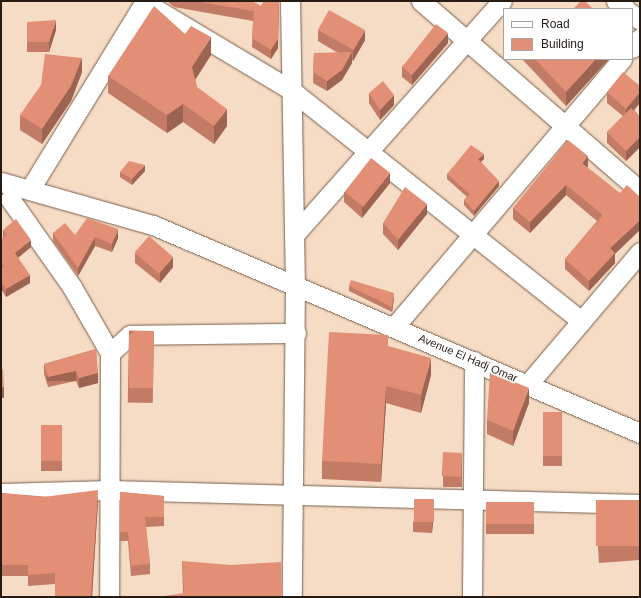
<!DOCTYPE html>
<html>
<head>
<meta charset="utf-8">
<style>
	body { margin:0 }
	#map { position:relative; width:641px; height:598px; overflow:hidden; background:#f6dbc5; font-family:Arial,sans-serif }
	div>[style] { position:absolute }
	.roads { filter:drop-shadow(0 0 1px #77604c) drop-shadow(0 0 1px #77604c) }
	.minor>* { height:19px; margin:-9.5px; padding:0 9.5px; transform-origin:9.5px; border-radius:9.5px; background:#fff }
	.wall>* { inset:0; background:#c27b65; transform-origin:0 0 }
	.shaded-wall>* { inset:0; background:#9e6452; transform-origin:0 0 }
	.building>* { inset:0; background:#e28f75; transform-origin:0 0 }
	span { translate:-50% -50%; white-space:nowrap; text-align:center; line-height:1.15; -webkit-text-stroke:3.5px #fff; paint-order:stroke }
	.street-label { font-size:11px; color:#261c14 }
	.frame { position:absolute; inset:0; border:2px solid #261c14; pointer-events:none }
	.legend { position:absolute; left:503px; top:8px; width:130px; height:52px; box-sizing:border-box; background:#fff; border:1px solid #a8a4a1; margin:0; padding:5px 7px; list-style:none; font-size:12px; color:#261c14 }
	.legend li { display:flex; align-items:center; gap:8px; height:20px }
	.legend b { width:20px; border:1px solid #a8a4a1 }
</style>
</head>
<body>
<div id="map">
	<div class="roads">
		<div class="minor">
			<div style="left:290px;top:1px;width:284px;rotate:89deg"></div>
			<div style="left:295px;top:285px;width:312px;rotate:90.6deg"></div>
			<div style="left:421px;top:1px;width:290px;rotate:40.9deg"></div>
			<div style="left:616px;top:1px;width:13px;rotate:39deg"></div>
			<div style="left:144px;top:2px;width:171px;rotate:30.9deg"></div>
			<div style="left:291px;top:90px;width:371px;rotate:38.5deg"></div>
			<div style="left:632px;top:14px;width:10px;rotate:37deg"></div>
			<div style="left:632px;top:48px;width:13px;rotate:-51deg"></div>
			<div style="left:1px;top:182px;width:158px;rotate:15.8deg"></div>
			<div style="left:153px;top:225px;width:530px;rotate:23.13deg"></div>
			<div style="left:30px;top:189px;width:220px;rotate:-58.5deg"></div>
			<div style="left:10px;top:199px;width:108px;rotate:54.8deg"></div>
			<div style="left:72px;top:287px;width:76px;rotate:60.1deg"></div>
			<div style="left:110px;top:353px;width:244px;rotate:90.2deg"></div>
			<div style="left:294px;top:235px;width:313px;rotate:-48.4deg"></div>
			<div style="left:394px;top:327px;width:352px;rotate:-49.6deg"></div>
			<div style="left:110px;top:353px;width:27px;rotate:-42deg"></div>
			<div style="left:130px;top:335px;width:166px;rotate:-0.7deg"></div>
			<div style="left:528px;top:384px;width:173px;rotate:-49.7deg"></div>
			<div style="left:1px;top:493px;width:109px;rotate:-1.6deg"></div>
			<div style="left:110px;top:490px;width:530px;rotate:1.51deg"></div>
			<div style="left:472px;top:597px;width:236px;rotate:-89.5deg"></div>
		</div>
	</div>
	<div class="wall">
		<div style="clip-path:polygon(167px 1px,252px 1px,278px 48px,271px 59px,252px 47px,253px 21px,174px 7px)"></div>
		<div style="clip-path:polygon(27px 22px,56px 30px,49px 52px,27px 52px)"></div>
		<div style="clip-path:polygon(318px 30px,365px 40px,353px 61px,352px 60px,352px 63px,342px 80px,327px 91px,313px 83px,314px 53px,338px 53px,318px 41px)"></div>
		<div style="clip-path:polygon(185px 34px,211px 55px,195px 79px,197px 87px,227px 126px,214px 144px,183px 122px,167px 133px,108px 93px,108px 76px)"></div>
		<div style="clip-path:polygon(448px 43px,412px 85px,402px 77px,402px 67px)"></div>
		<div style="clip-path:polygon(522px 59px,609px 59px,566px 106px)"></div>
		<div style="clip-path:polygon(82px 72px,71px 101px,42px 144px,20px 130px,20px 115px)"></div>
		<div style="clip-path:polygon(607px 92px,640px 92px,640px 103px,634px 110px,640px 117px,640px 147px,626px 161px,607px 143px,607px 132px,623px 116px,607px 103px)"></div>
		<div style="clip-path:polygon(369px 93px,394px 105px,380px 120px,369px 103px)"></div>
		<div style="clip-path:polygon(484px 159px,481px 162px,499px 186px,474px 216px,464px 205px,464px 200px,467px 197px,447px 179px,447px 174px)"></div>
		<div style="clip-path:polygon(587px 167px,615px 254px,615px 263px,589px 291px,565px 269px,565px 259px,597px 221px,566px 195px,530px 233px,513px 219px,513px 208px,588px 167px)"></div>
		<div style="clip-path:polygon(145px 171px,132px 185px,120px 177px,120px 172px)"></div>
		<div style="clip-path:polygon(390px 183px,362px 218px,344px 202px,344px 192px)"></div>
		<div style="clip-path:polygon(427px 214px,398px 250px,383px 234px,383px 223px)"></div>
		<div style="clip-path:polygon(3px 230px,31px 247px,18px 258px,30px 283px,6px 297px,1px 289px,1px 239px,3px 238px)"></div>
		<div style="clip-path:polygon(53px 233px,75px 235px,118px 238px,112px 252px,95px 246px,78px 276px,53px 241px)"></div>
		<div style="clip-path:polygon(135px 253px,173px 267px,160px 283px,135px 263px)"></div>
		<div style="clip-path:polygon(349px 286px,394px 298px,392px 312px,349px 291px)"></div>
		<div style="left:154px;top:331px;width:72px;height:25px;rotate:91deg"></div>
		<div style="clip-path:polygon(388px 347px,431px 375px,421px 413px,386px 403px,381px 482px,322px 479px,322px 461px)"></div>
		<div style="clip-path:polygon(96px 349px,98px 383px,79px 388px,76px 381px,48px 387px,44px 374px,44px 364px)"></div>
		<div style="clip-path:polygon(529px 403px,513px 446px,487px 434px,487px 420px)"></div>
		<div style="left:543px;top:412px;width:19px;height:54px"></div>
		<div style="left:41px;top:425px;width:21px;height:46px"></div>
		<div style="clip-path:polygon(462px 453px,462px 487px,443px 487px,443px 476px)"></div>
		<div style="clip-path:polygon(120px 492px,164px 496px,164px 526px,146px 527px,150px 564px,150px 574px,131px 576px,128px 541px,120px 541px)"></div>
		<div style="clip-path:polygon(1px 493px,98px 501px,92px 597px,55px 597px,55px 584px,28px 586px,28px 576px,1px 576px)"></div>
		<div style="left:534px;top:502px;width:32px;height:48px;rotate:90deg"></div>
		<div style="clip-path:polygon(596px 502px,640px 506px,640px 560px,599px 563px,596px 517px)"></div>
		<div style="clip-path:polygon(434px 510px,432px 533px,413px 532px,413px 522px)"></div>
		<div style="clip-path:polygon(182px 561px,282px 597px,183px 593px)"></div>
	</div>
	<div class="shaded-wall">
		<div style="clip-path:polygon(279px 1px,278px 48px,271px 59px,271px 50px)"></div>
		<div style="clip-path:polygon(56px 20px,56px 30px,49px 52px,49px 42px)"></div>
		<div style="clip-path:polygon(365px 30px,365px 40px,353px 61px,353px 51px)"></div>
		<div style="clip-path:polygon(448px 33px,448px 43px,412px 85px,412px 75px)"></div>
		<div style="clip-path:polygon(211px 37px,211px 55px,192px 85px,192px 67px)"></div>
		<div style="clip-path:polygon(352px 52px,352px 63px,342px 80px,327px 91px,327px 81px)"></div>
		<div style="clip-path:polygon(82px 58px,82px 72px,71px 101px,42px 144px,42px 129px)"></div>
		<div style="clip-path:polygon(596px 59px,609px 59px,566px 106px,566px 92px)"></div>
		<div style="clip-path:polygon(640px 92px,640px 103px,626px 119px,626px 109px)"></div>
		<div style="clip-path:polygon(394px 95px,394px 105px,380px 120px,380px 110px)"></div>
		<div style="clip-path:polygon(183px 104px,183px 122px,167px 133px,167px 115px)"></div>
		<div style="clip-path:polygon(227px 109px,227px 126px,214px 144px,214px 126px)"></div>
		<div style="clip-path:polygon(640px 137px,640px 147px,626px 161px,626px 151px)"></div>
		<div style="clip-path:polygon(484px 154px,484px 159px,478px 164px,478px 159px)"></div>
		<div style="clip-path:polygon(588px 156px,588px 167px,582px 173px,582px 163px)"></div>
		<div style="clip-path:polygon(145px 165px,145px 171px,132px 185px,132px 179px)"></div>
		<div style="clip-path:polygon(390px 173px,390px 183px,362px 218px,362px 208px)"></div>
		<div style="clip-path:polygon(499px 181px,499px 186px,474px 216px,474px 211px)"></div>
		<div style="clip-path:polygon(566px 185px,566px 195px,530px 233px,530px 222px)"></div>
		<div style="clip-path:polygon(427px 204px,427px 214px,398px 250px,398px 240px)"></div>
		<div style="clip-path:polygon(640px 220px,640px 230px,615px 254px,615px 263px,589px 291px,589px 281px,610px 248px)"></div>
		<div style="clip-path:polygon(118px 229px,118px 238px,112px 252px,112px 244px)"></div>
		<div style="clip-path:polygon(95px 237px,95px 246px,78px 276px,78px 268px)"></div>
		<div style="clip-path:polygon(31px 240px,31px 247px,15px 260px,15px 253px)"></div>
		<div style="clip-path:polygon(173px 257px,173px 267px,160px 283px,160px 273px)"></div>
		<div style="clip-path:polygon(30px 275px,30px 283px,6px 297px,6px 289px)"></div>
		<div style="clip-path:polygon(394px 293px,394px 298px,392px 312px,392px 307px)"></div>
		<div style="clip-path:polygon(431px 358px,431px 375px,421px 413px,421px 395px)"></div>
		<div style="left:76px;top:371px;width:10px;height:29px;rotate:90deg"></div>
		<div style="clip-path:polygon(98px 373px,98px 383px,79px 388px,79px 378px)"></div>
		<div style="clip-path:polygon(386px 386px,386px 403px,381px 482px,381px 464px)"></div>
		<div style="left:4px;top:387px;width:11px;height:3px;rotate:90deg"></div>
		<div style="clip-path:polygon(529px 388px,529px 403px,513px 446px,513px 431px)"></div>
		<div style="clip-path:polygon(98px 490px,98px 501px,92px 597px,91px 597px)"></div>
		<div style="clip-path:polygon(434px 499px,434px 510px,432px 533px,432px 523px)"></div>
	</div>
	<div class="building">
		<div style="clip-path:polygon(194px 1px,252px 1px,261px 6px,264px 1px,279px 1px,278px 39px,271px 50px,252px 38px,254px 11px)"></div>
		<div style="clip-path:polygon(581px 1px,585px 1px,593px 9px,573px 9px)"></div>
		<div style="clip-path:polygon(154px 6px,185px 34px,191px 26px,211px 37px,192px 67px,197px 87px,227px 109px,214px 126px,183px 104px,167px 115px,108px 76px)"></div>
		<div style="left:329px;top:10px;width:41px;height:23px;rotate:29deg"></div>
		<div style="clip-path:polygon(56px 20px,49px 42px,27px 42px,27px 22px)"></div>
		<div style="clip-path:polygon(436px 24px,448px 33px,412px 75px,402px 67px)"></div>
		<div style="clip-path:polygon(352px 52px,342px 70px,327px 81px,313px 72px,314px 53px)"></div>
		<div style="clip-path:polygon(45px 54px,82px 58px,71px 86px,42px 129px,20px 115px,41px 85px)"></div>
		<div style="clip-path:polygon(535px 59px,596px 59px,566px 92px)"></div>
		<div style="clip-path:polygon(623px 72px,640px 86px,640px 92px,626px 109px,607px 92px)"></div>
		<div style="clip-path:polygon(383px 81px,394px 95px,380px 110px,369px 93px)"></div>
		<div style="clip-path:polygon(631px 108px,640px 117px,640px 137px,626px 151px,607px 132px)"></div>
		<div style="clip-path:polygon(568px 140px,588px 156px,582px 163px,620px 193px,627px 185px,640px 197px,640px 220px,610px 248px,615px 253px,589px 281px,565px 259px,603px 215px,566px 185px,530px 222px,513px 208px)"></div>
		<div style="clip-path:polygon(471px 145px,484px 154px,478px 159px,499px 181px,474px 211px,464px 200px,470px 194px,447px 174px)"></div>
		<div style="left:371px;top:158px;width:24px;height:43px;rotate:38deg"></div>
		<div style="clip-path:polygon(129px 161px,145px 165px,132px 179px,120px 172px)"></div>
		<div style="clip-path:polygon(405px 187px,427px 204px,398px 240px,383px 223px)"></div>
		<div style="clip-path:polygon(87px 218px,118px 229px,112px 244px,95px 237px,78px 268px,53px 233px,65px 223px,75px 235px)"></div>
		<div style="clip-path:polygon(16px 219px,31px 240px,15px 253px,30px 275px,6px 289px,1px 282px,1px 268px,4px 267px,1px 262px,1px 239px,7px 235px,3px 230px)"></div>
		<div style="left:149px;top:236px;width:32px;height:22px;rotate:41deg"></div>
		<div style="clip-path:polygon(351px 280px,394px 293px,392px 307px,349px 286px)"></div>
		<div style="clip-path:polygon(134px 331px,154px 331px,153px 388px,129px 388px,129px 336px)"></div>
		<div style="clip-path:polygon(329px 332px,388px 335px,388px 346px,431px 358px,421px 395px,386px 386px,381px 464px,322px 461px)"></div>
		<div style="clip-path:polygon(96px 349px,98px 373px,79px 378px,76px 371px,48px 377px,44px 364px)"></div>
		<div style="clip-path:polygon(3px 369px,4px 387px,1px 388px,1px 370px)"></div>
		<div style="clip-path:polygon(490px 372px,529px 388px,513px 431px,487px 420px)"></div>
		<div style="left:543px;top:412px;width:19px;height:44px"></div>
		<div style="left:41px;top:425px;width:21px;height:36px"></div>
		<div style="left:443px;top:452px;width:19px;height:24px;rotate:3deg"></div>
		<div style="clip-path:polygon(98px 490px,91px 597px,55px 597px,55px 573px,28px 575px,28px 565px,1px 565px,1px 493px,43px 497px)"></div>
		<div style="clip-path:polygon(120px 492px,164px 496px,164px 517px,145px 517px,150px 564px,131px 566px,128px 532px,120px 532px)"></div>
		<div style="left:414px;top:499px;width:20px;height:23px"></div>
		<div style="left:640px;top:500px;width:46px;height:44px;rotate:90deg"></div>
		<div style="left:534px;top:502px;width:22px;height:48px;rotate:90deg"></div>
		<div style="clip-path:polygon(182px 561px,231px 565px,281px 562px,282px 597px,158px 597px,184px 593px)"></div>
	</div>
	<div class="street-label">
		<span style="left:468px;top:358px;rotate:23deg">Avenue El Hadj Omar</span>
	</div>
	<div class="frame"></div>
	<ul class="legend">
	<li><b style="height:5px;background:#fff"></b>Road</li>
	<li><b style="height:11px;background:#e28f75"></b>Building</li>
	</ul>
</div>
</body>
</html>
